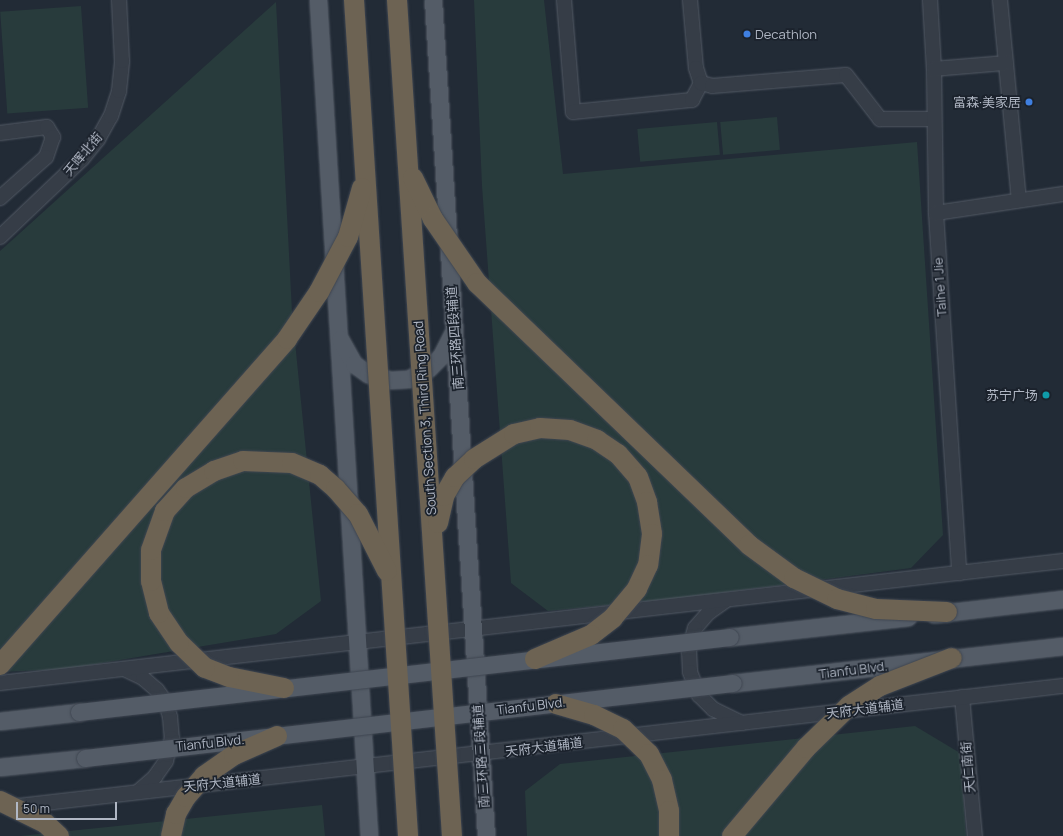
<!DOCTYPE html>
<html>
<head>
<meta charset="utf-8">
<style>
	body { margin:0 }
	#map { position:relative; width:1063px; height:836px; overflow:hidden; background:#222b36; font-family:Manrope,"Noto Sans SC",sans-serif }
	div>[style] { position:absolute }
	.green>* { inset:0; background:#283b3c; transform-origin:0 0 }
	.roads { filter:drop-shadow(0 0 1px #535a65) drop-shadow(0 0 1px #535a65) }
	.minor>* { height:14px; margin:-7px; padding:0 7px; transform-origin:7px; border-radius:7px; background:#363d47 }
	.major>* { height:17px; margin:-8.5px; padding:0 8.5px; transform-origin:8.5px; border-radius:8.5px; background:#545c67 }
	.bridges { filter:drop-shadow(0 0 1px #3f4651) drop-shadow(0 0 1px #3f4651) }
	.major-bridge>* { height:17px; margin:-8.5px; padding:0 8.5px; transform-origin:8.5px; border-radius:8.5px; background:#545c67 }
	.highway-bridge>* { height:20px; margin:-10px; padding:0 10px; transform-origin:10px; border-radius:10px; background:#6d6353 }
	.dots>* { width:11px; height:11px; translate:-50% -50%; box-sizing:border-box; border:2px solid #1b222c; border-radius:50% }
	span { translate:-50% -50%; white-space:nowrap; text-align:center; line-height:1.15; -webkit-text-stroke:3.5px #1b222c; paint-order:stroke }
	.poi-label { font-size:13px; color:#b0b7c4 }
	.left { translate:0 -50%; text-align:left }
	.right { translate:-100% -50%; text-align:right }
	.street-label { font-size:13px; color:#b0b7c4 }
	.scale { position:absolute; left:16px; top:802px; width:101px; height:18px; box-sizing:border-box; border:2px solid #b0b7c4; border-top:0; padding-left:5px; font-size:12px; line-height:14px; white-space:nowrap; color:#b0b7c4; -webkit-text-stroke:3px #1b222c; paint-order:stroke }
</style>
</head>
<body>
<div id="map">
	<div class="green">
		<div style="clip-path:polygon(474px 0,544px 0,563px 174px,917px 142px,943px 535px,911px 568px,688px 597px,548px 611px,511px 583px,482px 186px)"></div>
		<div style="clip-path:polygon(276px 2px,292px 312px,321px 601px,276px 634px,66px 669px,0 672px,0 251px)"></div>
		<div style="left:81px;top:6px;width:102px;height:81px;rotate:86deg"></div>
		<div style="left:777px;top:117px;width:33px;height:57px;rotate:85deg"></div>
		<div style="left:717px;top:122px;width:33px;height:80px;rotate:85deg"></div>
		<div style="clip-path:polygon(915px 726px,960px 753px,966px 836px,527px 836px,525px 791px,560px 764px)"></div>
		<div style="clip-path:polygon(322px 805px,325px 836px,20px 836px)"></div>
	</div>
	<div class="roads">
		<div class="minor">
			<div style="left:564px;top:0;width:112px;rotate:85.4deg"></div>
			<div style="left:573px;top:112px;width:120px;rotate:-5.8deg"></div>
			<div style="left:692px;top:100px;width:19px;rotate:-62deg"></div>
			<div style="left:690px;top:0;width:68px;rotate:85deg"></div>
			<div style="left:696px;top:68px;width:16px;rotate:72deg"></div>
			<div style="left:701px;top:83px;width:11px;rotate:15deg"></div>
			<div style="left:712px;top:86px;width:134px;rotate:-4.7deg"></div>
			<div style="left:846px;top:75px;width:56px;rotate:52.3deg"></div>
			<div style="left:880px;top:119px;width:54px"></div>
			<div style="left:930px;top:0;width:69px;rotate:86.7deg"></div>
			<div style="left:934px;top:69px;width:144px;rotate:89.2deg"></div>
			<div style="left:936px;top:213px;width:361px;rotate:86.3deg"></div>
			<div style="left:1000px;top:0;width:201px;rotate:84.6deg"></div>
			<div style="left:934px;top:69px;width:72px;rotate:-4.8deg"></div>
			<div style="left:0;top:133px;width:47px;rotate:-7.3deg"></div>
			<div style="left:47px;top:127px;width:12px;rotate:59deg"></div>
			<div style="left:53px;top:137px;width:21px;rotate:109deg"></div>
			<div style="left:46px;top:157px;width:62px;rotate:138.3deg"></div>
			<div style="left:936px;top:213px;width:128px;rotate:-8.5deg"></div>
			<div style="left:0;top:237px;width:113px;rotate:-43.6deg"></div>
			<div style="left:82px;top:159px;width:26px;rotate:-51deg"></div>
			<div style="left:98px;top:139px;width:26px;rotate:-61deg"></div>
			<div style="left:111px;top:116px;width:26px;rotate:-72deg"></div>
			<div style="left:119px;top:91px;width:30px;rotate:-84deg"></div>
			<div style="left:122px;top:61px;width:61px;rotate:-92.8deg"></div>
			<div style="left:725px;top:601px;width:19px;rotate:145deg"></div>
			<div style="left:709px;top:612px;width:21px;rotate:131deg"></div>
			<div style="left:695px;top:628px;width:24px;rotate:105deg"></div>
			<div style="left:689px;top:651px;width:21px;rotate:87deg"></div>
			<div style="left:690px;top:672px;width:25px;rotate:69deg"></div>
			<div style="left:699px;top:695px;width:20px;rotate:45deg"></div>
			<div style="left:713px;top:709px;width:32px;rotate:26deg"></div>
			<div style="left:124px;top:669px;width:21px;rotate:25deg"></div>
			<div style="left:143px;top:678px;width:18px;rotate:41deg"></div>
			<div style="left:157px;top:690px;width:16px;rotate:55deg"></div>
			<div style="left:166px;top:703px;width:15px;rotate:74deg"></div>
			<div style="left:170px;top:717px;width:21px;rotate:85deg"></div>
			<div style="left:172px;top:738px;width:24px;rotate:105deg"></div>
			<div style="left:166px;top:761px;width:19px;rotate:125deg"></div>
			<div style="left:155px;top:777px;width:23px;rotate:139deg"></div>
			<div style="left:0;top:683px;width:1070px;rotate:-6.55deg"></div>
			<div style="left:962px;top:697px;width:140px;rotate:84.7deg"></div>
			<div style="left:10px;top:807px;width:1060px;rotate:-6.56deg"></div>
		</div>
		<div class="major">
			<div style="left:318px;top:0;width:838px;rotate:86.51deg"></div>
			<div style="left:433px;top:0;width:838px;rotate:86.37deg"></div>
			<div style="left:340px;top:339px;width:29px;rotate:61deg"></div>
			<div style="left:354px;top:364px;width:17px;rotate:36deg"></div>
			<div style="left:368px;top:374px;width:23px;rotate:15deg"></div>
			<div style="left:390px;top:380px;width:18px;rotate:-3deg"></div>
			<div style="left:408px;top:379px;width:22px;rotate:-27deg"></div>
			<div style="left:428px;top:369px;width:18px;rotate:-45deg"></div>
			<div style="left:441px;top:356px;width:28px;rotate:-63deg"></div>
			<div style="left:934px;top:614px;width:130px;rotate:-6.6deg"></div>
			<div style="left:730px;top:637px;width:179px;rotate:-6.4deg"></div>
			<div style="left:733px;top:683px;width:332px;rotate:-6.4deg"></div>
			<div style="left:0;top:721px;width:80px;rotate:-6.5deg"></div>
			<div style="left:0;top:767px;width:85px;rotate:-6deg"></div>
		</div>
	</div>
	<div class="bridges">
		<div class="major-bridge">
			<div style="left:79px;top:712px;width:655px;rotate:-6.57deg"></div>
			<div style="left:85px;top:758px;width:652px;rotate:-6.6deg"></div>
		</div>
		<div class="highway-bridge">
			<div style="left:354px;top:0;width:838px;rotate:86.3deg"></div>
			<div style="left:397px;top:0;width:838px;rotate:86.24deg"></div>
			<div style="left:413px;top:178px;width:46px;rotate:64deg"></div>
			<div style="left:433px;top:219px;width:78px;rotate:55.5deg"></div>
			<div style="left:477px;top:283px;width:378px;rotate:43.9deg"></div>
			<div style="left:749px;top:545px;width:56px;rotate:36.3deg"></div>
			<div style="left:794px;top:578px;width:48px;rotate:26deg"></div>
			<div style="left:837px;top:599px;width:40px;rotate:14.4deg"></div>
			<div style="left:876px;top:609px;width:71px;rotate:2.4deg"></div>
			<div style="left:438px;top:523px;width:28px;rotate:-77deg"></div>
			<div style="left:444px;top:496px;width:22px;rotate:-60deg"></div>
			<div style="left:455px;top:477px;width:26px;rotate:-43deg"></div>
			<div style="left:474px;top:459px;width:47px;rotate:-32deg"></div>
			<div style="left:514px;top:434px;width:27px;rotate:-13deg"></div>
			<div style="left:540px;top:428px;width:30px;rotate:4deg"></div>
			<div style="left:570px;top:430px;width:29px;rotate:20deg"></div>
			<div style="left:597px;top:440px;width:25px;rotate:34deg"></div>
			<div style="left:618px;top:454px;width:30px;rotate:49deg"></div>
			<div style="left:638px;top:477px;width:27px;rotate:70deg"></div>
			<div style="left:647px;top:502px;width:32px;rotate:81deg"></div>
			<div style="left:652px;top:534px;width:31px;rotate:97deg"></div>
			<div style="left:648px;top:565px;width:26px;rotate:115deg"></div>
			<div style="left:637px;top:589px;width:38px;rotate:130deg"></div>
			<div style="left:613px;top:618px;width:28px;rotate:142deg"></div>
			<div style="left:591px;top:635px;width:61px;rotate:156.8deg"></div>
			<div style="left:0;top:665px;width:434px;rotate:-48.6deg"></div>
			<div style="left:287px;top:339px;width:57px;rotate:-55.8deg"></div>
			<div style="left:319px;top:292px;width:62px;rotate:-62.2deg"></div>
			<div style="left:348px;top:237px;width:51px;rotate:-74.1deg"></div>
			<div style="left:284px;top:688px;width:56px;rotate:-168.7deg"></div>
			<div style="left:229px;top:677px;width:26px;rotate:-159deg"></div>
			<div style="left:205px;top:668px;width:36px;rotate:-136deg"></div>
			<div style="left:179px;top:643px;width:36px;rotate:-124deg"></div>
			<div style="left:159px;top:613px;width:33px;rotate:-104deg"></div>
			<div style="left:151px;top:581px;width:31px;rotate:-90deg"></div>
			<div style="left:151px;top:550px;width:41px;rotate:-70.3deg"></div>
			<div style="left:165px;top:511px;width:31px;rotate:-48deg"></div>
			<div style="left:186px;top:488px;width:33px;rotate:-31deg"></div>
			<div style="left:214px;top:471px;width:31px;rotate:-19deg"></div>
			<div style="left:243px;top:461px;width:49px;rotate:2.3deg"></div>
			<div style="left:292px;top:463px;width:30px;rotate:23deg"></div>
			<div style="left:320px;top:475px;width:21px;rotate:41deg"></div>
			<div style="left:336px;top:489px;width:33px;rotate:49deg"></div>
			<div style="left:358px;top:514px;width:64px;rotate:63deg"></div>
			<div style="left:556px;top:704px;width:40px;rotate:16deg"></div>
			<div style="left:594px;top:715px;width:32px;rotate:26deg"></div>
			<div style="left:623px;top:729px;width:36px;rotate:44deg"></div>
			<div style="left:649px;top:754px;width:29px;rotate:63deg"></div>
			<div style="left:662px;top:780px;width:32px;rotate:77deg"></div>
			<div style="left:669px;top:811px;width:25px;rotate:90deg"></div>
			<div style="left:0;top:801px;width:50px;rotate:26.1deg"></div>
			<div style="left:45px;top:823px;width:19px;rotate:43deg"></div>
			<div style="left:171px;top:836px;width:23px;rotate:-77deg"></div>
			<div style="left:176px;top:814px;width:20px;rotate:-60deg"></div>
			<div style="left:186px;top:797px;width:28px;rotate:-49deg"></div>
			<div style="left:204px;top:776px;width:37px;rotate:-35deg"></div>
			<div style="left:234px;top:755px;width:47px;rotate:-23.8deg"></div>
			<div style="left:732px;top:836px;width:115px;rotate:-49.9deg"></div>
			<div style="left:806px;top:748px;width:60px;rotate:-44.3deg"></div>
			<div style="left:849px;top:706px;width:37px;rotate:-33deg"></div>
			<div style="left:880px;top:686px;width:77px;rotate:-21.3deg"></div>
		</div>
	</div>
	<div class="dots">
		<div style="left:747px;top:34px;background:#3f7fe0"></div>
		<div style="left:1029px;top:102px;background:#3f7fe0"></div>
		<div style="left:1046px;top:395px;background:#0f9aa8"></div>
	</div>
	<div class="poi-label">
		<span class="left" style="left:755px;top:34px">Decathlon</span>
		<span class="right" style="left:1021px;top:102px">富森·美家居</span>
		<span class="right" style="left:1038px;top:395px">苏宁广场</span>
	</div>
	<div class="street-label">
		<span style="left:83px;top:154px;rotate:-50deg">天晖北街</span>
		<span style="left:940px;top:287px;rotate:-94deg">Taihe 1 Jie</span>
		<span style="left:455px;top:338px;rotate:-94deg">南三环路四段辅道</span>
		<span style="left:425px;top:418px;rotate:-94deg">South Section 3, Third Ring Road</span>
		<span style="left:853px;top:670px;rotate:-7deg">Tianfu Blvd.</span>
		<span style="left:531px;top:706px;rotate:-7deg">Tianfu Blvd.</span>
		<span style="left:865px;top:709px;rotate:-7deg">天府大道辅道</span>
		<span style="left:210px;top:743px;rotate:-6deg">Tianfu Blvd.</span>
		<span style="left:544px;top:747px;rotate:-7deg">天府大道辅道</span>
		<span style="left:481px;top:756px;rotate:-94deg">南三环路三段辅道</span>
		<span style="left:968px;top:767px;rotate:-95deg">天仁南街</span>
		<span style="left:222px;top:783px;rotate:-6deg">天府大道辅道</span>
	</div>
	<div class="scale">50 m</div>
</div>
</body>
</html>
